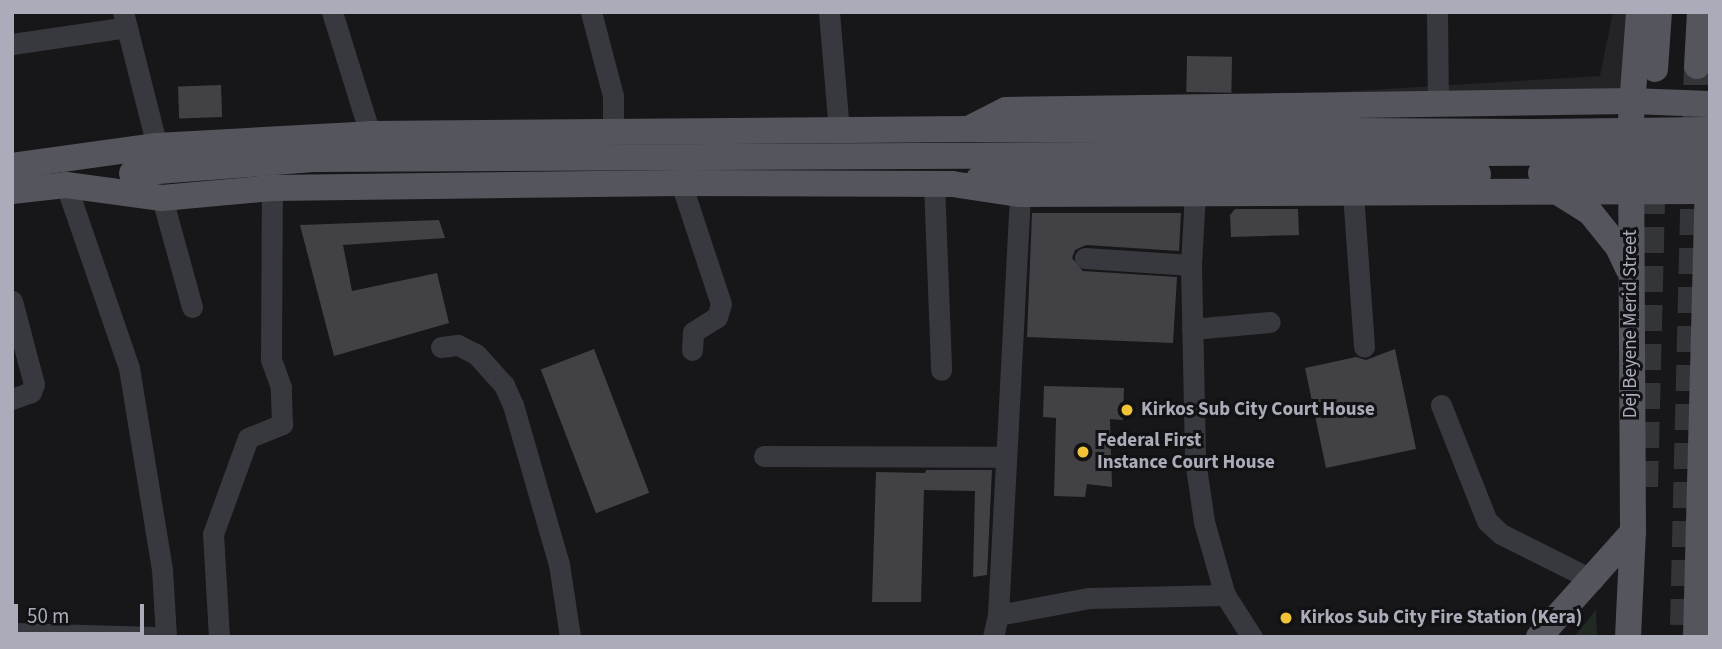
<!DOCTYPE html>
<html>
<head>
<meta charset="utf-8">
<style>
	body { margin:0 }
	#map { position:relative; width:1722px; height:649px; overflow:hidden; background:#171719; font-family:"Source Sans 3",sans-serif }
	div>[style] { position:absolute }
	.built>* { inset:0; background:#242326 }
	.green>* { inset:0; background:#212923 }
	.building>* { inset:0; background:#424246; transform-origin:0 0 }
	.major-tunnel>* { height:26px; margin-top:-13px; transform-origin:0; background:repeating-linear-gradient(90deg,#343539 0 26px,transparent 0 39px) }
	.minor>* { height:21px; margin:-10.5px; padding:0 10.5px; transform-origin:10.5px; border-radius:10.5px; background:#38393e }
	.major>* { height:26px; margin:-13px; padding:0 13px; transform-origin:13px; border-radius:13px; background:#54555d }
	.major-bridge>* { height:26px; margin:-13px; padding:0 13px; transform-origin:13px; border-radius:13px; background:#54555d }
	.dots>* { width:19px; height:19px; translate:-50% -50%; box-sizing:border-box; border:4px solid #121214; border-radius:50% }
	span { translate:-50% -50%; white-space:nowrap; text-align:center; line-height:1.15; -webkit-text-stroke:6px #121214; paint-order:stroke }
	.street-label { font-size:19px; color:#aaadb9 }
	.poi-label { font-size:19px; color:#aaadb9; font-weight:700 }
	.left { translate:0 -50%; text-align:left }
	.frame { position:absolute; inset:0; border:14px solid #aaadb9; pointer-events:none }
	.scale { position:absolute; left:14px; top:604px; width:130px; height:32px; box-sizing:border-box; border:4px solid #aaadb9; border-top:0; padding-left:9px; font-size:21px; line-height:24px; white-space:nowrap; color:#aaadb9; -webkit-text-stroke:5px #121214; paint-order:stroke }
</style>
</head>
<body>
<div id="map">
	<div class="built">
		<div style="clip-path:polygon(1613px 12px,1645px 12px,1641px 76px,1611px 114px,1235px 98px,1600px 76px)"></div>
	</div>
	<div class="green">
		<div style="clip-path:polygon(1596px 610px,1597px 637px,1574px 637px)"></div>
	</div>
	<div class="building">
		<div style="left:1187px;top:56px;width:45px;height:36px;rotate:1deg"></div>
		<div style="left:221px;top:85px;width:32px;height:43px;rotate:88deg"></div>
		<div style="clip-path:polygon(1235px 209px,1298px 209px,1299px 235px,1231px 237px,1230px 215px)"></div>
		<div style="clip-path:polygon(1032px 213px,1181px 213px,1179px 251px,1086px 245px,1075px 250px,1072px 258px,1083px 271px,1177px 277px,1173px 343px,1027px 337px)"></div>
		<div style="clip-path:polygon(439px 220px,445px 238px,343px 245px,352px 291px,437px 273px,449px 323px,334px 356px,300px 225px)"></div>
		<div style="left:594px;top:349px;width:154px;height:57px;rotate:69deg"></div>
		<div style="clip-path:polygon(1395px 349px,1416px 449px,1326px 468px,1305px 368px,1356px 357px,1366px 360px)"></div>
		<div style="clip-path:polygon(1044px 386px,1124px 388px,1123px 420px,1110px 419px,1112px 487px,1087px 484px,1085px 497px,1054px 496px,1056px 418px,1043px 417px)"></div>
		<div style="clip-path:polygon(926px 470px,992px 470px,987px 575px,973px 577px,975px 491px,924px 490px,921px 602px,872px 602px,876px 472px,925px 473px)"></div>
	</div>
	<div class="major-tunnel">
		<div style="left:1695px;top:124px;width:58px;rotate:-88deg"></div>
		<div style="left:1645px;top:487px;width:318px;rotate:-88.6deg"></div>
		<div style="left:1683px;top:625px;width:455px;rotate:-88.6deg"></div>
	</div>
	<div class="minor">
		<div style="left:123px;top:12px;width:138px;rotate:75.8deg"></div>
		<div style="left:332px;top:12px;width:128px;rotate:72.7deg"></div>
		<div style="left:591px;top:12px;width:87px;rotate:75.3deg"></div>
		<div style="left:613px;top:96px;width:35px;rotate:90deg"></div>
		<div style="left:829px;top:12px;width:118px;rotate:85.2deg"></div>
		<div style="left:1437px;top:12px;width:92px;rotate:89.4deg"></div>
		<div style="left:12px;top:44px;width:116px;rotate:-8.4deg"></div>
		<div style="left:681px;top:183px;width:127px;rotate:71.7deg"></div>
		<div style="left:721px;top:304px;width:14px;rotate:107deg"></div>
		<div style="left:717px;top:317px;width:28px;rotate:148deg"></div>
		<div style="left:693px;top:332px;width:18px;rotate:93deg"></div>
		<div style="left:934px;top:184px;width:186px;rotate:87.8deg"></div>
		<div style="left:66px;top:185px;width:194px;rotate:71deg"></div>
		<div style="left:129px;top:368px;width:204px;rotate:80.7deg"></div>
		<div style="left:162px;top:569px;width:68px;rotate:86.6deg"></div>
		<div style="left:1195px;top:193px;width:72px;rotate:93.2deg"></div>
		<div style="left:1191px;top:265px;width:195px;rotate:88.8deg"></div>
		<div style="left:1195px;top:460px;width:63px;rotate:81.7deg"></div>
		<div style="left:1204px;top:522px;width:76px;rotate:74deg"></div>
		<div style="left:1225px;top:595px;width:50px;rotate:57.3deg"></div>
		<div style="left:1353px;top:193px;width:154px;rotate:85.9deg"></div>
		<div style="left:162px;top:198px;width:113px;rotate:74.6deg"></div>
		<div style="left:1085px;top:258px;width:106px;rotate:3.8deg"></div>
		<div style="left:12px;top:301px;width:86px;rotate:75.2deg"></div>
		<div style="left:34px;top:384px;width:9px;rotate:111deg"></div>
		<div style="left:31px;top:392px;width:20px;rotate:160deg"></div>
		<div style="left:1192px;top:329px;width:78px;rotate:-5.1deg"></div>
		<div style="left:441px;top:347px;width:17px;rotate:-7deg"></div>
		<div style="left:458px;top:345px;width:20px;rotate:27deg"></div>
		<div style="left:476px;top:354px;width:42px;rotate:47.9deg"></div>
		<div style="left:504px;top:385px;width:22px;rotate:66deg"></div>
		<div style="left:513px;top:405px;width:166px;rotate:73.9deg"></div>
		<div style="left:559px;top:564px;width:74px;rotate:81.4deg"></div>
		<div style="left:1441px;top:405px;width:125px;rotate:68.4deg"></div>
		<div style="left:1487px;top:521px;width:19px;rotate:43deg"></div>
		<div style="left:1501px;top:534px;width:103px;rotate:26.6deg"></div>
		<div style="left:764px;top:456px;width:240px;rotate:0.2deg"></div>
		<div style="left:998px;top:615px;width:93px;rotate:-10.6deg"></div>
		<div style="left:1089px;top:598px;width:136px;rotate:-1.3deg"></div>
		<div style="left:12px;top:633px;width:144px;rotate:1.6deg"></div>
		<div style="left:219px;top:637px;width:103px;rotate:-93.3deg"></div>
		<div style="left:213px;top:534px;width:102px;rotate:-70deg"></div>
		<div style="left:248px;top:438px;width:37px;rotate:-22deg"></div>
		<div style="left:282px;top:424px;width:37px;rotate:-92deg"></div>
		<div style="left:281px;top:387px;width:30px;rotate:-110deg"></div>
		<div style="left:271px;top:359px;width:171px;rotate:-89.7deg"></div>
		<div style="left:993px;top:637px;width:23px;rotate:-77deg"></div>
		<div style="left:998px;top:615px;width:422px;rotate:-87deg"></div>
	</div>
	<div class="major">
		<div style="left:1697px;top:66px;width:54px;rotate:-86.8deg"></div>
		<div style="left:1655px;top:69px;width:57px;rotate:-86deg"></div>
		<div style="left:1631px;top:119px;width:107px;rotate:-85.7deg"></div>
		<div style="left:973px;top:129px;width:565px;rotate:0.3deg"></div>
		<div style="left:12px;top:166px;width:146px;rotate:-7.9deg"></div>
		<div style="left:157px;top:146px;width:213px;rotate:-3.2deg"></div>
		<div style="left:370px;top:134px;width:598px;rotate:-0.48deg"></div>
		<div style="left:968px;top:129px;width:42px;rotate:-26.6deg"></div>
		<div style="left:1006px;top:110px;width:625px;rotate:-0.83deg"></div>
		<div style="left:1631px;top:101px;width:79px;rotate:2.2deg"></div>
		<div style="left:132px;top:173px;width:181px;rotate:-4.4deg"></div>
		<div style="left:312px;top:159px;width:1398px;rotate:-0.29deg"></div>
		<div style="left:978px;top:180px;width:44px;rotate:-7.8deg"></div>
		<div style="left:1022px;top:174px;width:456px"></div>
		<div style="left:12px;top:191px;width:54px;rotate:-6.3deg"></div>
		<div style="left:66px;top:185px;width:97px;rotate:7.7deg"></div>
		<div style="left:162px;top:198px;width:110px;rotate:-5.2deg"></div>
		<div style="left:272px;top:188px;width:409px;rotate:-0.7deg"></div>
		<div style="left:681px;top:183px;width:271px;rotate:0.2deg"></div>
		<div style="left:952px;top:184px;width:69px;rotate:8.4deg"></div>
		<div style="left:1020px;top:194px;width:690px;rotate:-0.25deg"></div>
		<div style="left:1556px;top:191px;width:40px;rotate:32deg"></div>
		<div style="left:1590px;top:212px;width:45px;rotate:51.3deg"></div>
		<div style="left:1618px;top:247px;width:23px;rotate:65deg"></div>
		<div style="left:1539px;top:637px;width:141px;rotate:-48.2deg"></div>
		<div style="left:1628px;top:637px;width:105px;rotate:-87.3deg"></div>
		<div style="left:1633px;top:532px;width:361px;rotate:-90.3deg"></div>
		<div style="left:1696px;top:637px;width:461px;rotate:-88.5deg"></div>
	</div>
	<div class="major-bridge">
		<div style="left:1538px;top:132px;width:172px;rotate:-0.7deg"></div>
		<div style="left:1541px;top:173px;width:169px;rotate:-0.3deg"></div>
	</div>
	<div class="dots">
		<div style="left:1127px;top:410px;background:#f1c337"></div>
		<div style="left:1083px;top:452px;background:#f1c337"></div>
		<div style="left:1286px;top:618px;background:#f1c337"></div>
	</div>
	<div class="street-label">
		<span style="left:1631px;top:324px;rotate:-90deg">Dej Beyene Merid Street</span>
	</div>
	<div class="poi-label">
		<span class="left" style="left:1141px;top:410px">Kirkos Sub City Court House</span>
		<span class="left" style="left:1097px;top:452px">Federal First<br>Instance Court House</span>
		<span class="left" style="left:1300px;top:618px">Kirkos Sub City Fire Station (Kera)</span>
	</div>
	<div class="frame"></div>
	<div class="scale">50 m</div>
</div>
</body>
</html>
